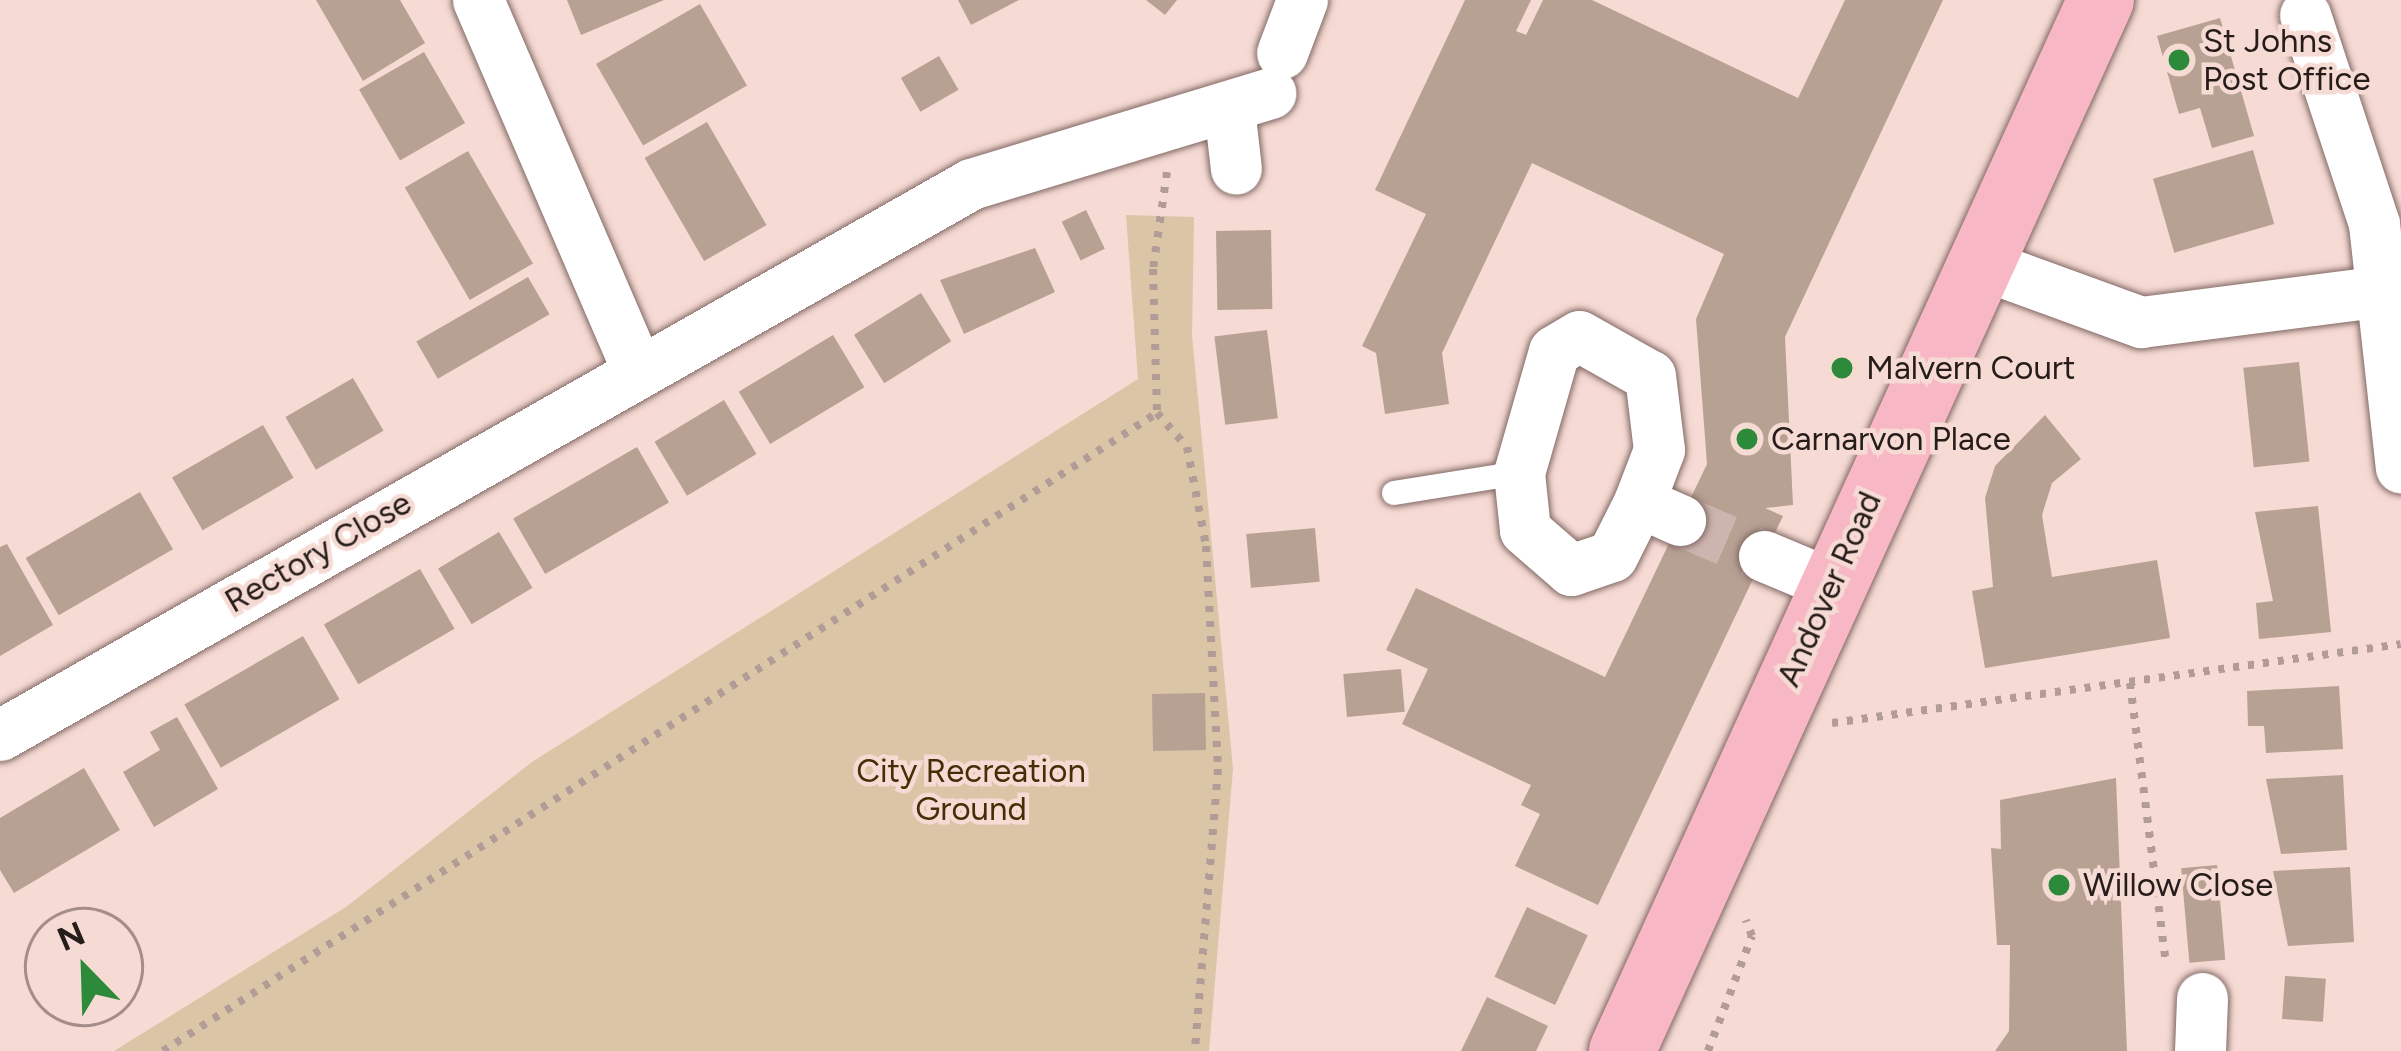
<!DOCTYPE html>
<html>
<head>
<meta charset="utf-8">
<style>
	body { margin:0 }
	#map { position:relative; width:2401px; height:1051px; overflow:hidden; background:#f6dad4; font-family:Figtree,sans-serif }
	div>[style] { position:absolute }
	.green>* { inset:0; background:#dac5a6 }
	.building>* { inset:0; background:#b7a193; transform-origin:0 0 }
	.minor-tunnel>* { height:51px; margin-top:-25.5px; transform-origin:0; background:repeating-linear-gradient(90deg,#ccb4af 0 51px,transparent 0 77px) }
	.path>* { height:8px; margin-top:-4px; transform-origin:0; background:repeating-linear-gradient(90deg,#b29c97 0 6px,transparent 0 15px) }
	.roads { filter:drop-shadow(0 0 3px #826965) drop-shadow(0 0 3px #826965) }
	.service>* { height:24px; margin:-12px; padding:0 12px; transform-origin:12px; border-radius:12px; background:#fff }
	.minor>* { height:51px; margin:-25.5px; padding:0 25.5px; transform-origin:25.5px; border-radius:25.5px; background:#fff }
	.primary>* { height:66px; margin:-33px; padding:0 33px; transform-origin:33px; border-radius:33px; background:#f7b7c4 }
	.dots>* { width:33px; height:33px; translate:-50% -50%; box-sizing:border-box; border:6px solid #f6dad4; border-radius:50% }
	span { translate:-50% -50%; white-space:nowrap; text-align:center; line-height:1.15; -webkit-text-stroke:9px #f6dad4; paint-order:stroke }
	.poi-label { font-size:33px; color:#261c1a }
	.left { translate:0 -50%; text-align:left }
	.street-label { font-size:33px; color:#261c1a }
	.park-label { font-size:33px; color:#452e05 }
	.north { position:absolute; left:24px; top:907px; width:120px; height:120px; box-sizing:border-box; background:#f6dad4; border:3px solid #a38e8a; border-radius:50%; rotate:337deg; font-size:33px; font-weight:700; line-height:48px; text-align:center; color:#261c1a }
	.north::after { content:''; display:block; margin:auto; width:42px; height:54px; background:#2e8a3b; clip-path:polygon(50% 0,100% 100%,50% 72%,0 100%) }
</style>
</head>
<body>
<div id="map">
	<div class="green">
		<div style="clip-path:polygon(1126px 215px,1194px 217px,1192px 335px,1233px 769px,1209px 1051px,114px 1051px,346px 907px,532px 762px,1138px 379px)"></div>
	</div>
	<div class="building">
		<div style="clip-path:polygon(316px 0,400px 0,425px 43px,363px 81px)"></div>
		<div style="clip-path:polygon(567px 0,664px 0,581px 35px)"></div>
		<div style="clip-path:polygon(958px 0,1019px 0,971px 25px)"></div>
		<div style="clip-path:polygon(1146px 0,1177px 0,1165px 15px)"></div>
		<div style="clip-path:polygon(1465px 0,1531px 0,1516px 31px,1526px 35px,1543px 0,1592px 0,1798px 98px,1845px 0,1943px 0,1785px 337px,1793px 505px,1765px 508px,1783px 516px,1598px 905px,1515px 866px,1540px 814px,1521px 805px,1531px 785px,1402px 724px,1428px 669px,1386px 650px,1416px 588px,1605px 677px,1707px 464px,1696px 319px,1724px 254px,1532px 163px,1442px 353px,1449px 404px,1385px 414px,1376px 353px,1362px 346px,1426px 214px,1375px 190px)"></div>
		<div style="left:700px;top:4px;width:94px;height:120px;rotate:60deg"></div>
		<div style="clip-path:polygon(2220px 18px,2254px 136px,2212px 148px,2200px 108px,2179px 114px,2157px 36px)"></div>
		<div style="left:424px;top:52px;width:82px;height:75px;rotate:60deg"></div>
		<div style="left:939px;top:56px;width:39px;height:44px;rotate:60deg"></div>
		<div style="left:707px;top:122px;width:119px;height:72px;rotate:60deg"></div>
		<div style="left:2253px;top:150px;width:77px;height:104px;rotate:74deg"></div>
		<div style="left:468px;top:151px;width:130px;height:73px;rotate:60deg"></div>
		<div style="left:1086px;top:210px;width:43px;height:27px;rotate:64deg"></div>
		<div style="left:1271px;top:230px;width:79px;height:55px;rotate:89deg"></div>
		<div style="clip-path:polygon(1035px 248px,1055px 292px,964px 334px,940px 280px)"></div>
		<div style="left:528px;top:277px;width:43px;height:129px;rotate:60deg"></div>
		<div style="left:921px;top:293px;width:57px;height:79px;rotate:58deg"></div>
		<div style="left:1267px;top:330px;width:89px;height:53px;rotate:83deg"></div>
		<div style="left:833px;top:335px;width:61px;height:110px;rotate:59deg"></div>
		<div style="left:2299px;top:362px;width:100px;height:56px;rotate:84deg"></div>
		<div style="left:353px;top:378px;width:61px;height:78px;rotate:60deg"></div>
		<div style="left:724px;top:400px;width:63px;height:81px;rotate:59deg"></div>
		<div style="clip-path:polygon(2045px 415px,2081px 459px,2052px 483px,2042px 515px,2052px 577px,2157px 560px,2170px 638px,1985px 668px,1972px 591px,1993px 587px,1985px 498px,1995px 466px)"></div>
		<div style="left:263px;top:425px;width:61px;height:105px;rotate:60deg"></div>
		<div style="left:637px;top:447px;width:64px;height:143px;rotate:60deg"></div>
		<div style="left:140px;top:492px;width:66px;height:132px;rotate:60deg"></div>
		<div style="clip-path:polygon(2318px 506px,2331px 632px,2259px 639px,2256px 603px,2273px 601px,2255px 512px)"></div>
		<div style="left:1315px;top:528px;width:54px;height:69px;rotate:85deg"></div>
		<div style="left:499px;top:532px;width:65px;height:71px;rotate:59deg"></div>
		<div style="clip-path:polygon(7px 544px,53px 625px,0 656px,0 547px)"></div>
		<div style="left:420px;top:569px;width:69px;height:111px;rotate:60deg"></div>
		<div style="left:303px;top:636px;width:73px;height:137px;rotate:60deg"></div>
		<div style="left:1401px;top:669px;width:43px;height:58px;rotate:85deg"></div>
		<div style="clip-path:polygon(2339px 686px,2343px 749px,2266px 753px,2264px 726px,2248px 726px,2247px 691px)"></div>
		<div style="left:1205px;top:693px;width:57px;height:53px;rotate:89deg"></div>
		<div style="clip-path:polygon(177px 717px,218px 789px,154px 827px,123px 772px,160px 750px,150px 732px)"></div>
		<div style="clip-path:polygon(84px 768px,120px 830px,14px 893px,0 870px,0 818px)"></div>
		<div style="clip-path:polygon(2343px 775px,2347px 850px,2281px 854px,2266px 779px)"></div>
		<div style="clip-path:polygon(2116px 778px,2127px 1051px,1995px 1051px,2009px 1031px,2010px 945px,1997px 945px,1991px 848px,2001px 849px,2000px 800px)"></div>
		<div style="left:2217px;top:865px;width:95px;height:36px;rotate:85deg"></div>
		<div style="clip-path:polygon(2350px 867px,2354px 942px,2288px 946px,2273px 871px)"></div>
		<div style="left:1527px;top:907px;width:67px;height:77px;rotate:25deg"></div>
		<div style="left:2285px;top:976px;width:41px;height:43px;rotate:4deg"></div>
		<div style="clip-path:polygon(1487px 997px,1548px 1026px,1536px 1051px,1461px 1051px)"></div>
	</div>
	<div class="minor-tunnel">
		<div style="left:1680px;top:520px;width:91px;rotate:23.2deg"></div>
	</div>
	<div class="path">
		<div style="left:1167px;top:172px;width:98px;rotate:98.2deg"></div>
		<div style="left:1153px;top:269px;width:144px;rotate:88.4deg"></div>
		<div style="left:1157px;top:413px;width:45px;rotate:48.6deg"></div>
		<div style="left:1187px;top:447px;width:101px;rotate:79.1deg"></div>
		<div style="left:1206px;top:546px;width:223px;rotate:86.9deg"></div>
		<div style="left:1218px;top:769px;width:283px;rotate:94.7deg"></div>
		<div style="left:2130px;top:683px;width:284px;rotate:82.7deg"></div>
		<div style="left:1832px;top:723px;width:574px;rotate:-7.9deg"></div>
		<div style="left:163px;top:1051px;width:1181px;rotate:-32.69deg"></div>
		<div style="left:1708px;top:1051px;width:123px;rotate:-69.1deg"></div>
		<div style="left:1752px;top:936px;width:17px;rotate:-111deg"></div>
	</div>
	<div class="roads">
		<div class="service">
			<div style="left:1394px;top:493px;width:127px;rotate:-9.1deg"></div>
		</div>
		<div class="minor">
			<div style="left:478px;top:0;width:403px;rotate:66.7deg"></div>
			<div style="left:2305px;top:15px;width:220px;rotate:71.7deg"></div>
			<div style="left:2374px;top:224px;width:245px;rotate:83.7deg"></div>
			<div style="left:1282px;top:53px;width:57px;rotate:-69.3deg"></div>
			<div style="left:1229px;top:108px;width:61px;rotate:83.5deg"></div>
			<div style="left:1976px;top:262px;width:176px;rotate:20deg"></div>
			<div style="left:2141px;top:322px;width:235px;rotate:-7.3deg"></div>
			<div style="left:1639px;top:502px;width:56px;rotate:-69deg"></div>
			<div style="left:1659px;top:450px;width:75px;rotate:-96.9deg"></div>
			<div style="left:1650px;top:376px;width:81px;rotate:-150.6deg"></div>
			<div style="left:1579px;top:336px;width:29px;rotate:149deg"></div>
			<div style="left:1554px;top:351px;width:127px;rotate:106deg"></div>
			<div style="left:1519px;top:473px;width:57px;rotate:84deg"></div>
			<div style="left:1525px;top:530px;width:61px;rotate:41deg"></div>
			<div style="left:1571px;top:570px;width:43px;rotate:-18.9deg"></div>
			<div style="left:1612px;top:556px;width:60px;rotate:-63.4deg"></div>
			<div style="left:1639px;top:502px;width:45px;rotate:23.7deg"></div>
			<div style="left:1764px;top:556px;width:73px;rotate:22.7deg"></div>
			<div style="left:0;top:735px;width:1116px;rotate:-29.57deg"></div>
			<div style="left:971px;top:184px;width:313px;rotate:-16.9deg"></div>
			<div style="left:2200px;top:1051px;width:53px;rotate:-87.8deg"></div>
		</div>
		<div class="primary">
			<div style="left:1622px;top:1051px;width:1155px;rotate:-65.5deg"></div>
		</div>
	</div>
	<div class="dots">
		<div style="left:2179px;top:60px;background:#2e8a3b"></div>
		<div style="left:1842px;top:368px;background:#2e8a3b"></div>
		<div style="left:1747px;top:439px;background:#2e8a3b"></div>
		<div style="left:2059px;top:885px;background:#2e8a3b"></div>
	</div>
	<div class="poi-label">
		<span class="left" style="left:2203px;top:60px">St Johns<br>Post Office</span>
		<span class="left" style="left:1866px;top:368px">Malvern Court</span>
		<span class="left" style="left:1771px;top:439px">Carnarvon Place</span>
		<span class="left" style="left:2083px;top:885px">Willow Close</span>
	</div>
	<div class="street-label">
		<span style="left:318px;top:552px;rotate:-30deg">Rectory Close</span>
		<span style="left:1829px;top:589px;rotate:-66deg">Andover Road</span>
	</div>
	<div class="park-label">
		<span style="left:971px;top:790px">City Recreation<br>Ground</span>
	</div>
	<div class="north">N</div>
</div>
</body>
</html>
